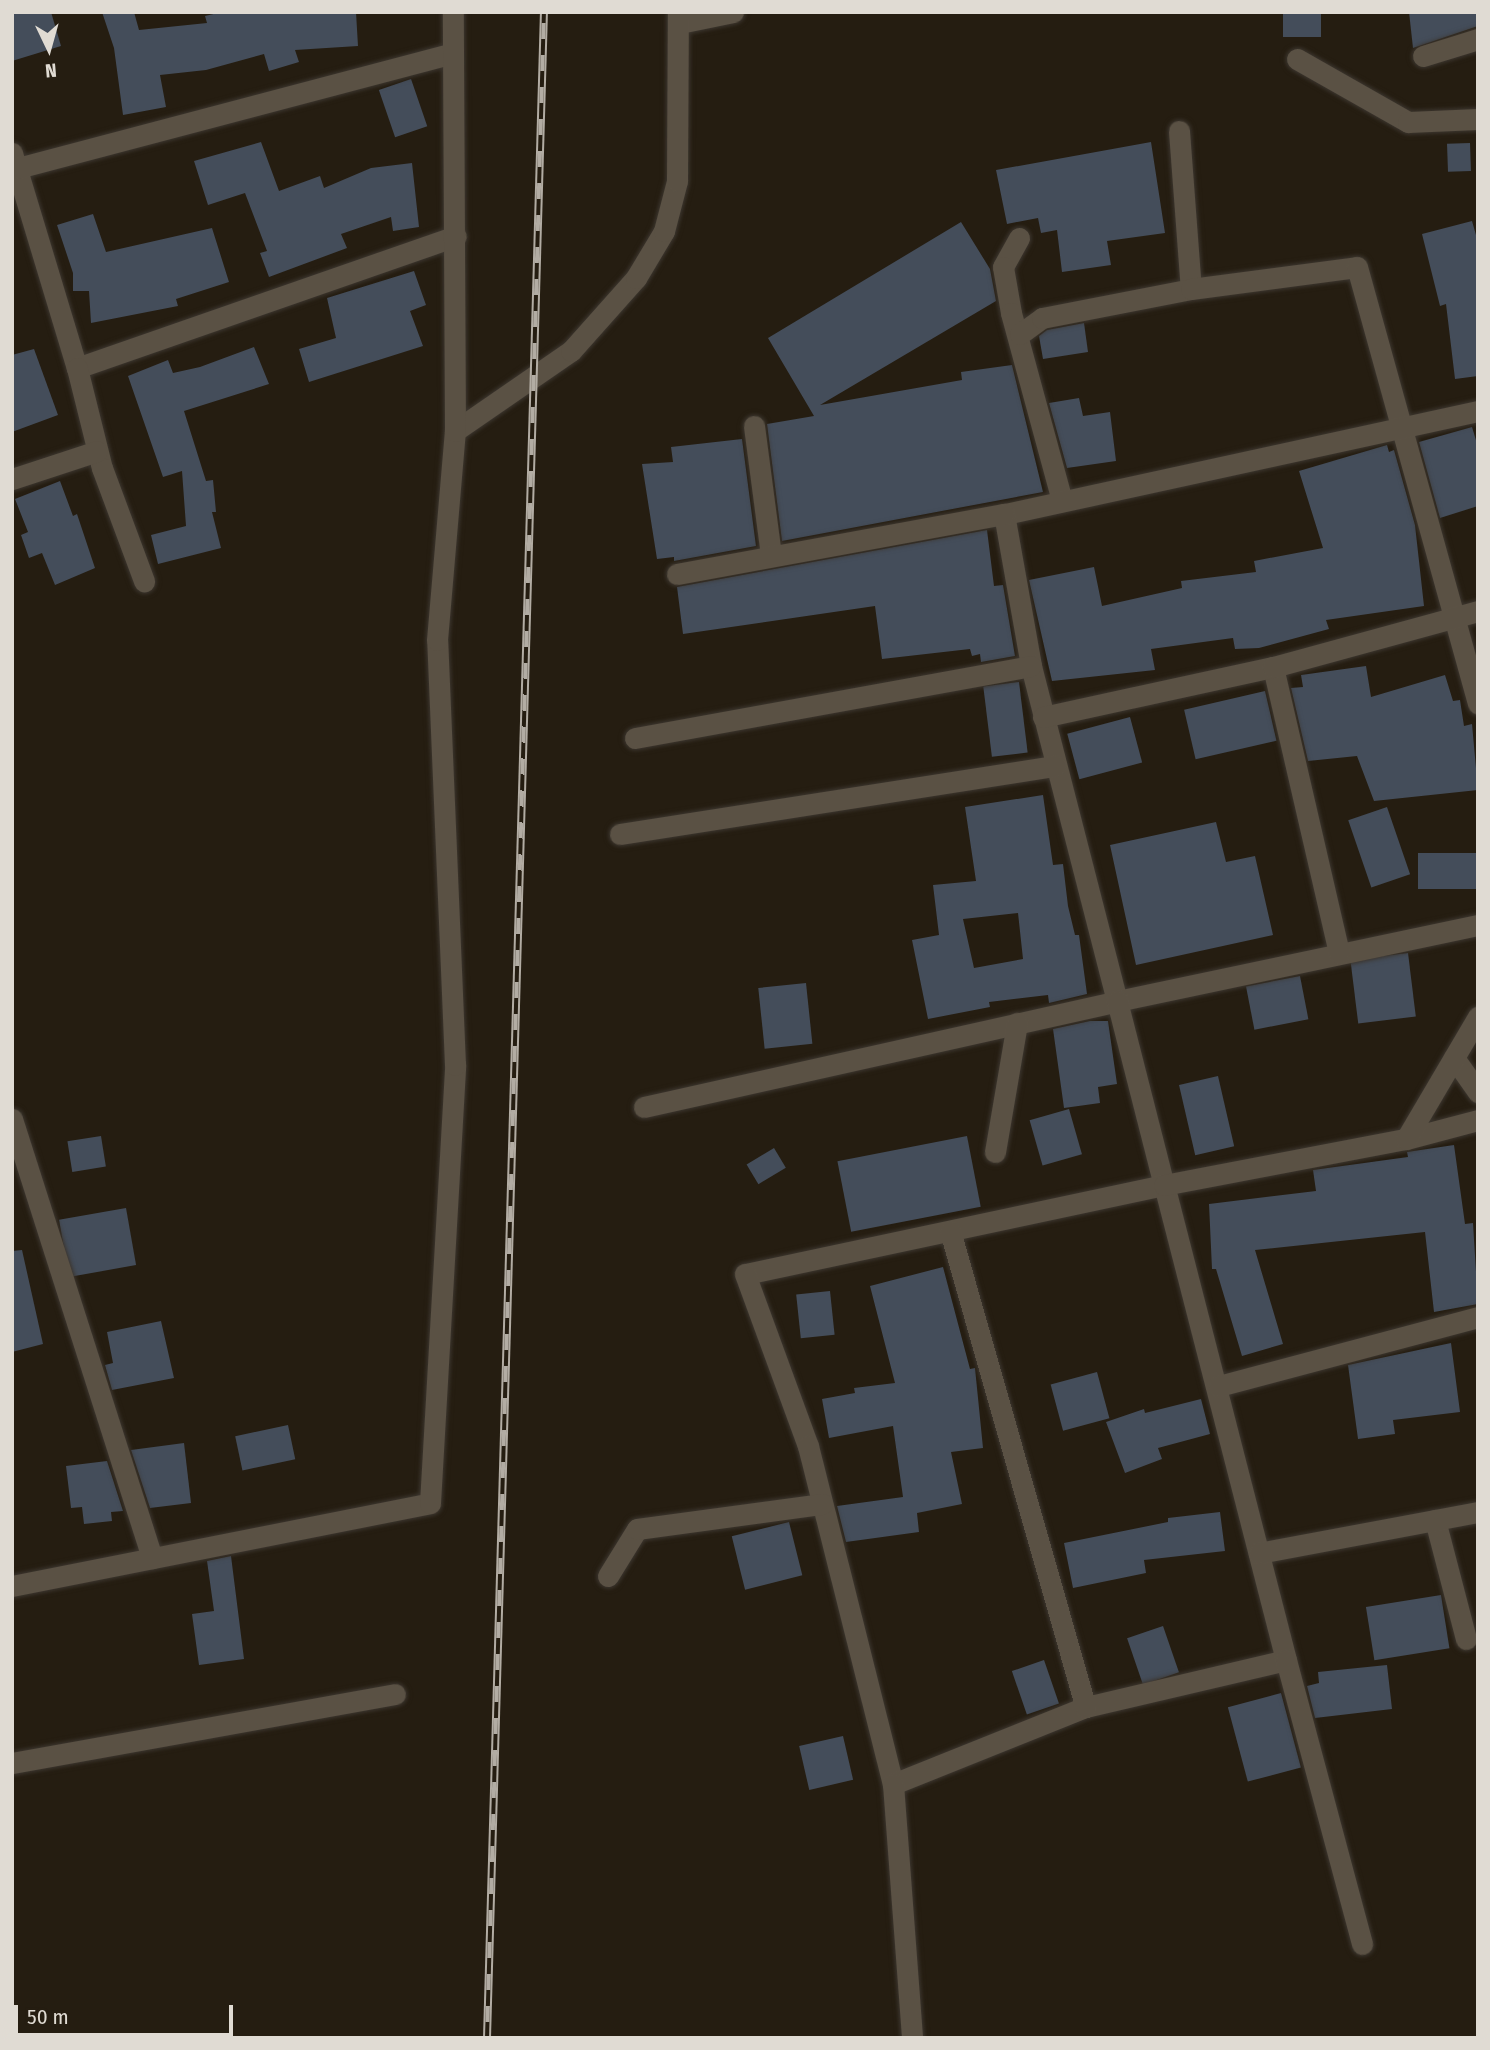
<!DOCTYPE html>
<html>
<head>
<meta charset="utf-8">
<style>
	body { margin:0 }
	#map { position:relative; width:1490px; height:2050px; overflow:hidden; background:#251d11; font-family:"Fira Sans Condensed",sans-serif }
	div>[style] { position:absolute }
	.building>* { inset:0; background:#444d5a; transform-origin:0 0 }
	.roads { filter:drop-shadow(0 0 2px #3c362f) drop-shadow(0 0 2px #3c362f) }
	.street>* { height:21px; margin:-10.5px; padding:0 10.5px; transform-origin:10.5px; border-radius:10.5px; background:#5a5144 }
	.rail>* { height:8px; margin-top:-4px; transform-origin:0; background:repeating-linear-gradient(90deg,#251d11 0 16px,#b2aca3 0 32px); box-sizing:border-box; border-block:2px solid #b2aca3 }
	span { translate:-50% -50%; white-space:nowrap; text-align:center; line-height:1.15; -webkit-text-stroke:6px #251d11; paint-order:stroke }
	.frame { position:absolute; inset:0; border:14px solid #e0dbd3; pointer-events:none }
	.north { position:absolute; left:14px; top:14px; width:70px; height:70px; -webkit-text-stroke:5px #251d11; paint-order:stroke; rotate:175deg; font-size:19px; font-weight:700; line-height:28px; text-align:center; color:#e0dbd3 }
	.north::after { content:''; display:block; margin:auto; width:24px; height:32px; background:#e0dbd3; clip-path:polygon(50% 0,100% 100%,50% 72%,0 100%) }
	.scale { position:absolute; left:14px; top:2005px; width:219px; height:32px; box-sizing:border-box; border:4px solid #e0dbd3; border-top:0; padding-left:9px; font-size:21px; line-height:24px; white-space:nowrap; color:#e0dbd3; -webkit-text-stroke:5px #251d11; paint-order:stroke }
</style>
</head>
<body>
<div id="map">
	<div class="building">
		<div style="clip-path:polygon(12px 12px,51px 12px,61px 46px,12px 61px)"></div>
		<div style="clip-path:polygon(102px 12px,134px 12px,139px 30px,207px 23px,205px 16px,222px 12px,356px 12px,358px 46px,295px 50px,299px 62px,269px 71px,264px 54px,206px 70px,160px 75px,166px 107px,123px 115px,114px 48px)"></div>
		<div style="left:1283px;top:12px;width:38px;height:25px"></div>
		<div style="clip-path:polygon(1409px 12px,1478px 12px,1478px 26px,1413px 48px)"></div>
		<div style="left:411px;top:79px;width:50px;height:34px;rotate:71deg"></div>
		<div style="clip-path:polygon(261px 142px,279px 191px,320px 176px,324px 188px,371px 168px,412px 163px,419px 227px,393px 231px,391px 217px,341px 234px,347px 248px,269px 277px,260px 253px,267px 251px,245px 193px,208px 205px,194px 161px)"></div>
		<div style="clip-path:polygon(1151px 142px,1165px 233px,1107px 241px,1111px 265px,1062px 272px,1057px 230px,1041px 233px,1038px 218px,1007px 224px,996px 170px)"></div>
		<div style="left:1470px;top:143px;width:28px;height:23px;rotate:88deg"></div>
		<div style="clip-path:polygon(93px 214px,106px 252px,212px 228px,229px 282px,176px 299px,178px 306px,91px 323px,89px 291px,73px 291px,73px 273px,57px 225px)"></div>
		<div style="clip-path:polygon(1472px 221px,1478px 242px,1478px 376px,1455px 379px,1446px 304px,1440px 306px,1422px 234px)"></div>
		<div style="clip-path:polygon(961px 222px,990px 269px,996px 301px,820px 405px,962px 380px,961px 372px,1012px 365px,1043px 492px,782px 541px,767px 424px,814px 416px,768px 338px)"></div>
		<div style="clip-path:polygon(414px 271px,426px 305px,410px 311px,423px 346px,309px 382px,299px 349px,336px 338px,327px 298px)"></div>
		<div style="clip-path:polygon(1084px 323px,1088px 352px,1043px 359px,1039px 336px,1047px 330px)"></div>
		<div style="clip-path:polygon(254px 347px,269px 384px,184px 411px,206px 481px,213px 480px,216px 512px,212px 512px,221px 548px,158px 564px,151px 535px,186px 526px,182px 471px,163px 477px,128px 376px,168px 360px,173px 373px,200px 367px)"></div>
		<div style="clip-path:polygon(34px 349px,58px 415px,12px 432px,12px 355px)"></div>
		<div style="clip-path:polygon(1079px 398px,1083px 416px,1110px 412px,1116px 461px,1067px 468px,1049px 403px)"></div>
		<div style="clip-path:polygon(1472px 427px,1478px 447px,1478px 506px,1440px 518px,1419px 442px)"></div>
		<div style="clip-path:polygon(742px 439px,756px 546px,674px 561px,674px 557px,657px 559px,642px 464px,673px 462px,671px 447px)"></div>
		<div style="clip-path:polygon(1387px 445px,1389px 452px,1394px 450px,1415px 525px,1424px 606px,1326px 620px,1329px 629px,1259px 648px,1235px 649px,1233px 638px,1151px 649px,1155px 670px,1052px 681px,1029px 580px,1094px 567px,1102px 606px,1182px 588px,1181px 581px,1256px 572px,1254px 561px,1323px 548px,1299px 471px)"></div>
		<div style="clip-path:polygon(60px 481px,73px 516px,77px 514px,95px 568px,55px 585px,42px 553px,29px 558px,21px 535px,28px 532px,15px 499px)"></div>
		<div style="clip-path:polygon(987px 530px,994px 586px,1003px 585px,1015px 656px,981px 662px,980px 654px,972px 656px,970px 649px,882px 659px,875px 606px,683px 634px,677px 587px)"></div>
		<div style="clip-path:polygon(1366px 666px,1371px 697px,1445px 675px,1453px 701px,1460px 700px,1464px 726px,1472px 724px,1478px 790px,1374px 801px,1357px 756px,1308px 761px,1291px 688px,1303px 687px,1301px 675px)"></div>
		<div style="left:1019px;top:682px;width:71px;height:36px;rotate:83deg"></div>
		<div style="left:1265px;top:691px;width:51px;height:83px;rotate:77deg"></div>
		<div style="left:1130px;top:717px;width:47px;height:65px;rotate:75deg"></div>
		<div style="clip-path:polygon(evenodd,1043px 795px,1053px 865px,1063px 864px,1068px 906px,1075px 935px,1079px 935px,1087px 994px,1049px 1003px,1048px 995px,989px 1002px,990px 1007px,928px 1019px,912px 940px,939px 935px,933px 885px,976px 881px,965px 807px,1043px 795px,1018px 913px,1023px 959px,974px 968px,963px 919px,1018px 913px)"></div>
		<div style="left:1387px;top:807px;width:71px;height:41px;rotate:71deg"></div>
		<div style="clip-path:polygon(1216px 822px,1226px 862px,1255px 856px,1273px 935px,1136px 965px,1110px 845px)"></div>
		<div style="left:1478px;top:853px;width:36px;height:60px;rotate:90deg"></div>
		<div style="left:1408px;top:953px;width:64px;height:58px;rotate:83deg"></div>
		<div style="left:1300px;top:976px;width:44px;height:55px;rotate:79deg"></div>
		<div style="left:806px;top:983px;width:61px;height:48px;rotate:84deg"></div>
		<div style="clip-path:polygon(1090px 1021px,1108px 1021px,1117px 1084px,1098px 1087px,1100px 1103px,1064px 1108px,1053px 1029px)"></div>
		<div style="left:1218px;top:1076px;width:72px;height:40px;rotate:77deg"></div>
		<div style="left:1069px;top:1109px;width:47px;height:41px;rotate:74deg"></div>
		<div style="left:101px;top:1136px;width:31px;height:34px;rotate:81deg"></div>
		<div style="left:967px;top:1136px;width:72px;height:132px;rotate:79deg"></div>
		<div style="clip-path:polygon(1454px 1145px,1465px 1224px,1473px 1223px,1478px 1304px,1434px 1312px,1425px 1232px,1255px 1250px,1283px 1344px,1242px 1356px,1216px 1269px,1212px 1269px,1209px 1204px,1316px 1191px,1313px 1170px,1408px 1157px,1407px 1152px)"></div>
		<div style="left:774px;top:1148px;width:23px;height:32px;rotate:59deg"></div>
		<div style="left:126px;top:1208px;width:58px;height:68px;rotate:80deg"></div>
		<div style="clip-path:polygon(22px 1250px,43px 1344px,12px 1352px,12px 1251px)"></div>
		<div style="clip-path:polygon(943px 1267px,970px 1369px,975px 1368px,983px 1448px,951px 1452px,962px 1504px,917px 1513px,919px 1532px,846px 1542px,837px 1506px,903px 1497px,893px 1426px,829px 1438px,822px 1399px,855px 1393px,854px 1388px,895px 1383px,870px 1286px)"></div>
		<div style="left:830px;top:1291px;width:44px;height:34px;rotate:84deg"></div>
		<div style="clip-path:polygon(161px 1321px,174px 1378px,112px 1390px,105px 1365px,113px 1363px,107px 1332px)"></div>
		<div style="clip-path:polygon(1451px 1343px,1460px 1412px,1393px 1420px,1395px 1434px,1358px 1439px,1348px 1365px)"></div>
		<div style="left:1097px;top:1372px;width:48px;height:48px;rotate:75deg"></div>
		<div style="clip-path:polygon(1201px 1399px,1210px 1434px,1158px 1448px,1162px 1459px,1125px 1473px,1106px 1422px,1144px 1409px,1145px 1413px)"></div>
		<div style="left:288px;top:1425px;width:35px;height:54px;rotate:78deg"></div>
		<div style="clip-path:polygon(184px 1443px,191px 1503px,150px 1508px,131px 1450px)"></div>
		<div style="clip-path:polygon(107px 1461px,123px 1511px,111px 1512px,112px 1521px,84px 1524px,82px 1507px,71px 1508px,66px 1466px)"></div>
		<div style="clip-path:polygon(1220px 1512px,1225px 1551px,1144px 1560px,1146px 1573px,1073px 1588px,1064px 1543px,1168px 1522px,1168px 1518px)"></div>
		<div style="left:789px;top:1522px;width:55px;height:59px;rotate:76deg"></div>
		<div style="clip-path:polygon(231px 1556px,244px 1659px,199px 1665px,192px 1614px,214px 1611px,207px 1561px)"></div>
		<div style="left:1441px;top:1595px;width:54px;height:76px;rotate:81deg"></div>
		<div style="left:1163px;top:1626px;width:49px;height:38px;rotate:71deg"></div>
		<div style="left:1044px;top:1660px;width:46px;height:34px;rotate:71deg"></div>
		<div style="clip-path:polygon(1387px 1665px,1392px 1709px,1315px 1718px,1307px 1686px,1319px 1683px,1318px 1672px)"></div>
		<div style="left:1281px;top:1693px;width:77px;height:55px;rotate:75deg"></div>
		<div style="left:843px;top:1736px;width:45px;height:45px;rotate:77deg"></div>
	</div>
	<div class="roads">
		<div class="street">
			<div style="left:679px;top:23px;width:55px;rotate:-11.5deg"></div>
			<div style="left:1423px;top:56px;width:58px;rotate:-17.2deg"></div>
			<div style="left:1297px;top:59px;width:128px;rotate:29.6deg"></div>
			<div style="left:1408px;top:122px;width:70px;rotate:-2.5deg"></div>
			<div style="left:1179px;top:131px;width:158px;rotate:85.7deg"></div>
			<div style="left:12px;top:153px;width:225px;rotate:73.2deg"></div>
			<div style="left:77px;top:368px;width:401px;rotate:-19.2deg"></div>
			<div style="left:18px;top:168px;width:449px;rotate:-14.8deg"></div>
			<div style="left:1019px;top:238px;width:33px;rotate:119deg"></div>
			<div style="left:1003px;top:267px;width:47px;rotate:80.1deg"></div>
			<div style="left:1011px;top:313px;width:195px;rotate:74.8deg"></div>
			<div style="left:1020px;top:334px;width:27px;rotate:-36deg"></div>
			<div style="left:1042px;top:318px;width:152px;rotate:-11deg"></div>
			<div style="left:1191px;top:289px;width:167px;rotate:-7.5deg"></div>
			<div style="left:1357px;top:267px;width:453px;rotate:74.5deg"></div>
			<div style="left:77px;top:368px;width:103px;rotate:76deg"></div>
			<div style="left:102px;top:468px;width:121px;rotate:69.6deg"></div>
			<div style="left:1478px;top:411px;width:485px;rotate:167.7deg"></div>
			<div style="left:1004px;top:514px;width:154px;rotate:79.9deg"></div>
			<div style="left:1031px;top:666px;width:346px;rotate:75.6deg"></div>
			<div style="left:1117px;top:1001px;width:369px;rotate:-11.9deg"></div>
			<div style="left:754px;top:426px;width:131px;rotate:82.5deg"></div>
			<div style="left:455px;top:431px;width:141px;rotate:-34.6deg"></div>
			<div style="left:571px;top:351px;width:98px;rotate:-48.3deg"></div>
			<div style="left:636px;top:278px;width:55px;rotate:-59.2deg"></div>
			<div style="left:664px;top:231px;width:52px;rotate:-75.4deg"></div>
			<div style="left:677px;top:181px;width:169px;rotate:-89.7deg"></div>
			<div style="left:12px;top:479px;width:89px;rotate:-18.2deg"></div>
			<div style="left:677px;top:574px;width:332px;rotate:-10.4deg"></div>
			<div style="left:1273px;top:667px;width:293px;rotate:77deg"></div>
			<div style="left:1043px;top:717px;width:235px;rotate:-12.3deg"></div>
			<div style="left:1273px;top:667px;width:213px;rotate:-15.3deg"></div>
			<div style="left:635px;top:738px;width:402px;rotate:-10.3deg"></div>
			<div style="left:620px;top:834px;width:441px;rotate:-8.9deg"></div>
			<div style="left:1454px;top:1058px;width:42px;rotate:54.8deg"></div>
			<div style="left:644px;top:1107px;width:485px;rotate:-12.6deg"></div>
			<div style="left:1117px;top:1001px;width:190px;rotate:75.7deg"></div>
			<div style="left:1164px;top:1185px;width:428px;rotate:168deg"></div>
			<div style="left:745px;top:1274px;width:183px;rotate:69.9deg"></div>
			<div style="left:808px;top:1446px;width:349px;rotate:75.9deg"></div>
			<div style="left:893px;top:1784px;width:208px;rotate:-21.8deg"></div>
			<div style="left:1086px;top:1707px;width:205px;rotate:-13.2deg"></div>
			<div style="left:1286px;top:1660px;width:490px;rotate:-104.4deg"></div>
			<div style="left:1164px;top:1185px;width:246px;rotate:-10.8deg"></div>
			<div style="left:1406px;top:1139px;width:74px;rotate:-14.8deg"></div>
			<div style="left:12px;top:1119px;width:461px;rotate:72.3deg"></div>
			<div style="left:1406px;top:1139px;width:142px;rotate:-59.5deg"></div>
			<div style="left:995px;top:1152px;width:131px;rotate:-80.3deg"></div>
			<div style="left:950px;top:1231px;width:495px;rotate:74.1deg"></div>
			<div style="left:1219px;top:1386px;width:268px;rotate:-14.9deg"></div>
			<div style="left:1435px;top:1520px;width:123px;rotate:75.4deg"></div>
			<div style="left:1259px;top:1553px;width:223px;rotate:-10.6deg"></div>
			<div style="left:608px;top:1576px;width:55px;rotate:-58.3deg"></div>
			<div style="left:637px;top:1529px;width:187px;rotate:-7.7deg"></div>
			<div style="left:12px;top:1586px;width:426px;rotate:-11.2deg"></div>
			<div style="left:430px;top:1503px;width:439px;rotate:-86.7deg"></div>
			<div style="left:455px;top:1065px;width:425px;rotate:-92.4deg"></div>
			<div style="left:437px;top:640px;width:210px;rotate:-85.1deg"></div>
			<div style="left:455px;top:431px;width:419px;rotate:-90.3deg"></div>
			<div style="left:1286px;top:1660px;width:294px;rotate:75deg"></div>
			<div style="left:12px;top:1763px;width:389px;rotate:-10.2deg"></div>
			<div style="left:893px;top:1784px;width:255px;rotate:85.7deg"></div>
		</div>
	</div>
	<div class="rail">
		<div style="left:487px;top:2038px;width:2027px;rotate:-88.39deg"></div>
	</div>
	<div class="frame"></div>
	<div class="north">N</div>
	<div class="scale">50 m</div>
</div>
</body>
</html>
